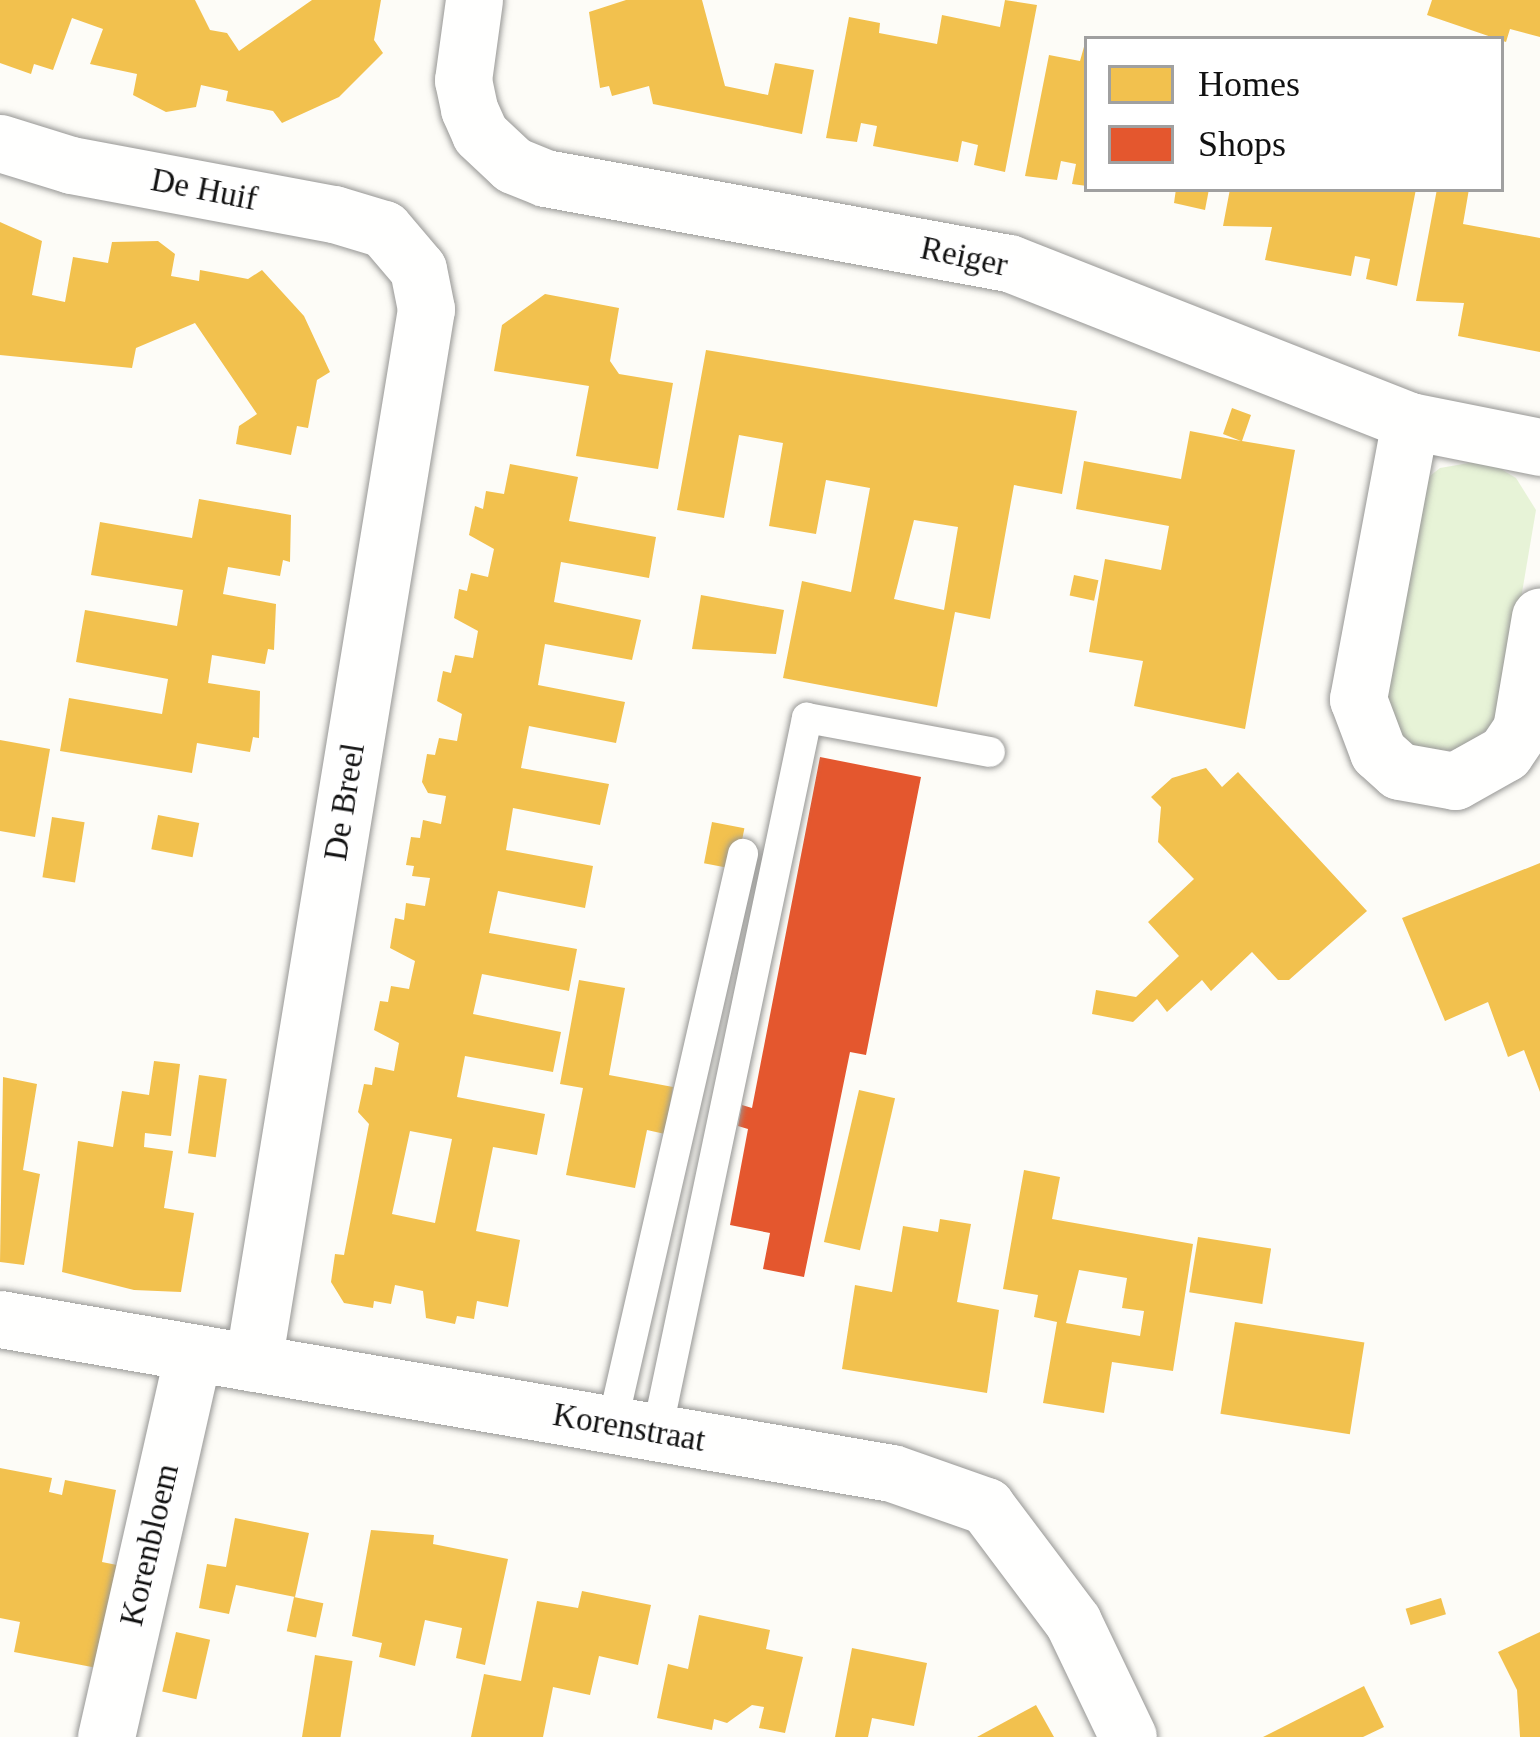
<!DOCTYPE html>
<html>
<head>
<meta charset="utf-8">
<style>
	body { margin:0 }
	#map { position:relative; width:1540px; height:1737px; overflow:hidden; background:#fdfcf7; font-family:"Times New Roman",serif }
	div>[style] { position:absolute }
	.green>* { inset:0; background:#e7f3d7 }
	.homes>* { inset:0; background:#f2c14e; transform-origin:0 0 }
	.shops>* { inset:0; background:#e4572e }
	.roads { filter:drop-shadow(0 0 3px #979795) drop-shadow(0 0 3px #979795) }
	.service>* { height:30px; margin:-15px; padding:0 15px; transform-origin:15px; border-radius:15px; background:#fffffe }
	.minor>* { height:57px; margin:-28.5px; padding:0 28.5px; transform-origin:28.5px; border-radius:28.5px; background:#fffffe }
	span { translate:-50% -50%; white-space:nowrap; text-align:center; line-height:1.15; -webkit-text-stroke:12px #fff; paint-order:stroke }
	.street-label { font-size:33px; color:#111 }
	.legend { position:absolute; left:1084px; top:36px; width:420px; height:156px; box-sizing:border-box; background:#fff; border:3px solid #a0a0a0; margin:0; padding:15px 21px; list-style:none; font-size:36px; color:#111 }
	.legend li { display:flex; align-items:center; gap:24px; height:60px }
	.legend b { width:60px; border:3px solid #a0a0a0 }
</style>
</head>
<body>
<div id="map">
	<div class="green">
		<div style="clip-path:polygon(1486px 460px,1516px 478px,1536px 510px,1506px 687px,1492px 726px,1459px 749px,1430px 752px,1403px 741px,1389px 721px,1384px 663px,1421px 483px,1440px 468px)"></div>
	</div>
	<div class="homes">
		<div style="clip-path:polygon(0 0,195px 0,210px 30px,227px 33px,239px 51px,312px 0,381px 0,374px 40px,383px 53px,339px 97px,282px 123px,273px 111px,226px 101px,228px 91px,201px 85px,196px 107px,166px 112px,133px 95px,137px 74px,90px 64px,103px 29px,72px 18px,53px 70px,34px 64px,31px 74px,0 63px)"></div>
		<div style="clip-path:polygon(626px 0,702px 0,725px 86px,768px 95px,775px 63px,814px 70px,802px 134px,653px 104px,649px 86px,612px 96px,609px 86px,600px 88px,589px 12px)"></div>
		<div style="clip-path:polygon(1005px 0,1037px 5px,1005px 172px,974px 165px,978px 145px,962px 141px,958px 162px,873px 146px,877px 126px,861px 123px,857px 142px,826px 138px,849px 17px,880px 23px,879px 33px,937px 44px,942px 15px,1000px 27px)"></div>
		<div style="clip-path:polygon(1432px 0,1540px 0,1540px 37px,1510px 29px,1506px 42px,1427px 15px)"></div>
		<div style="clip-path:polygon(1087px 36px,1087px 186px,1072px 184px,1076px 164px,1061px 161px,1057px 180px,1025px 176px,1049px 55px,1080px 61px)"></div>
		<div style="clip-path:polygon(1176px 189px,1209px 189px,1205px 210px,1174px 203px)"></div>
		<div style="clip-path:polygon(1230px 189px,1416px 189px,1397px 286px,1366px 279px,1370px 259px,1355px 256px,1351px 276px,1265px 260px,1272px 227px,1223px 226px)"></div>
		<div style="clip-path:polygon(1437px 189px,1469px 189px,1463px 224px,1540px 238px,1540px 352px,1458px 336px,1464px 303px,1416px 301px)"></div>
		<div style="clip-path:polygon(0 222px,42px 241px,32px 295px,65px 302px,73px 257px,108px 263px,112px 242px,158px 241px,175px 254px,171px 276px,199px 281px,200px 270px,248px 279px,262px 270px,304px 316px,330px 372px,317px 380px,308px 428px,297px 426px,291px 455px,236px 444px,239px 426px,257px 414px,195px 323px,136px 348px,132px 368px,0 355px)"></div>
		<div style="clip-path:polygon(545px 294px,619px 308px,610px 361px,619px 374px,673px 383px,658px 469px,576px 456px,589px 386px,494px 371px,502px 325px)"></div>
		<div style="clip-path:polygon(evenodd,706px 350px,1077px 411px,1062px 494px,1014px 485px,990px 619px,955px 612px,937px 707px,783px 678px,802px 581px,851px 592px,870px 488px,826px 480px,816px 534px,769px 526px,783px 443px,739px 435px,724px 518px,677px 510px,706px 350px,914px 520px,958px 527px,944px 610px,894px 599px,914px 520px)"></div>
		<div style="clip-path:polygon(1232px 408px,1251px 415px,1242px 441px,1295px 450px,1245px 729px,1134px 706px,1143px 661px,1089px 652px,1105px 559px,1161px 570px,1169px 526px,1076px 509px,1084px 461px,1181px 479px,1190px 431px,1241px 441px,1223px 434px)"></div>
		<div style="clip-path:polygon(evenodd,510px 464px,578px 477px,569px 521px,656px 537px,649px 578px,561px 562px,554px 602px,641px 620px,632px 660px,545px 644px,538px 685px,625px 702px,616px 743px,529px 726px,521px 768px,609px 784px,600px 825px,513px 808px,506px 850px,593px 866px,585px 908px,498px 891px,489px 933px,577px 949px,569px 991px,482px 974px,473px 1014px,561px 1032px,553px 1072px,465px 1056px,457px 1097px,545px 1114px,537px 1155px,493px 1147px,476px 1231px,520px 1240px,508px 1307px,477px 1301px,474px 1319px,457px 1316px,455px 1324px,426px 1318px,423px 1291px,395px 1285px,391px 1304px,374px 1301px,373px 1308px,344px 1303px,331px 1282px,335px 1254px,344px 1255px,369px 1124px,358px 1112px,364px 1084px,372px 1085px,375px 1067px,394px 1071px,399px 1043px,374px 1030px,380px 1001px,388px 1002px,391px 986px,409px 989px,415px 961px,390px 948px,395px 918px,404px 920px,406px 903px,425px 906px,430px 878px,412px 876px,414px 866px,406px 865px,411px 837px,420px 838px,423px 820px,441px 824px,446px 796px,428px 793px,422px 782px,427px 754px,435px 755px,439px 738px,457px 741px,462px 714px,437px 701px,443px 671px,451px 673px,455px 655px,473px 658px,478px 631px,454px 618px,459px 589px,467px 591px,471px 573px,488px 577px,494px 549px,469px 535px,475px 506px,483px 509px,486px 491px,504px 494px,510px 464px,410px 1131px,452px 1139px,435px 1223px,392px 1214px,410px 1131px)"></div>
		<div style="clip-path:polygon(199px 499px,291px 515px,290px 562px,283px 560px,280px 576px,228px 567px,223px 594px,276px 604px,274px 650px,268px 649px,265px 664px,212px 655px,208px 683px,260px 691px,259px 738px,253px 737px,250px 752px,197px 743px,192px 773px,60px 751px,69px 698px,162px 714px,168px 679px,76px 662px,85px 610px,177px 626px,183px 590px,91px 575px,100px 522px,192px 538px)"></div>
		<div style="left:1074px;top:575px;width:25px;height:21px;rotate:12deg"></div>
		<div style="clip-path:polygon(701px 595px,784px 610px,776px 654px,692px 649px)"></div>
		<div style="clip-path:polygon(0 740px,50px 749px,35px 837px,0 831px)"></div>
		<div style="clip-path:polygon(1206px 768px,1222px 787px,1238px 772px,1367px 911px,1289px 980px,1278px 980px,1252px 952px,1211px 991px,1202px 980px,1167px 1012px,1157px 999px,1133px 1022px,1092px 1014px,1096px 990px,1136px 997px,1179px 956px,1148px 922px,1194px 879px,1158px 842px,1161px 807px,1151px 797px,1172px 778px)"></div>
		<div style="left:158px;top:815px;width:42px;height:35px;rotate:11deg"></div>
		<div style="left:52px;top:817px;width:33px;height:61px;rotate:9deg"></div>
		<div style="left:712px;top:822px;width:33px;height:42px;rotate:11deg"></div>
		<div style="clip-path:polygon(1540px 863px,1540px 1092px,1524px 1050px,1508px 1057px,1488px 1002px,1445px 1021px,1402px 918px)"></div>
		<div style="clip-path:polygon(579px 980px,625px 988px,609px 1075px,673px 1087px,665px 1134px,647px 1130px,635px 1188px,566px 1175px,583px 1088px,560px 1084px)"></div>
		<div style="clip-path:polygon(154px 1061px,180px 1064px,171px 1136px,145px 1133px,144px 1147px,173px 1151px,164px 1208px,194px 1213px,181px 1292px,134px 1290px,62px 1272px,78px 1141px,113px 1147px,122px 1091px,149px 1095px)"></div>
		<div style="left:199px;top:1075px;width:28px;height:79px;rotate:8deg"></div>
		<div style="clip-path:polygon(3px 1077px,37px 1084px,23px 1170px,40px 1174px,24px 1265px,0 1262px)"></div>
		<div style="left:859px;top:1090px;width:37px;height:156px;rotate:13deg"></div>
		<div style="clip-path:polygon(evenodd,1024px 1170px,1060px 1177px,1052px 1219px,1193px 1244px,1173px 1371px,1112px 1362px,1104px 1413px,1043px 1403px,1057px 1322px,1034px 1317px,1038px 1295px,1003px 1289px,1024px 1170px,1079px 1270px,1127px 1278px,1122px 1308px,1144px 1311px,1140px 1336px,1066px 1323px,1079px 1270px)"></div>
		<div style="clip-path:polygon(940px 1219px,971px 1224px,957px 1302px,999px 1310px,987px 1393px,842px 1369px,855px 1285px,892px 1292px,903px 1226px,938px 1232px)"></div>
		<div style="left:1198px;top:1237px;width:74px;height:56px;rotate:9deg"></div>
		<div style="left:1235px;top:1322px;width:131px;height:93px;rotate:9deg"></div>
		<div style="clip-path:polygon(0 1468px,52px 1478px,49px 1492px,62px 1495px,65px 1480px,116px 1490px,102px 1562px,117px 1565px,97px 1668px,14px 1652px,20px 1622px,0 1618px)"></div>
		<div style="clip-path:polygon(235px 1518px,309px 1533px,295px 1597px,236px 1585px,229px 1614px,199px 1608px,207px 1564px,226px 1567px)"></div>
		<div style="clip-path:polygon(371px 1530px,434px 1535px,433px 1544px,508px 1559px,485px 1665px,456px 1658px,462px 1628px,425px 1620px,415px 1666px,379px 1657px,382px 1643px,352px 1636px)"></div>
		<div style="clip-path:polygon(582px 1591px,651px 1605px,638px 1665px,599px 1656px,590px 1695px,553px 1687px,543px 1737px,471px 1737px,484px 1674px,521px 1681px,537px 1601px,578px 1608px)"></div>
		<div style="left:294px;top:1597px;width:30px;height:35px;rotate:12deg"></div>
		<div style="left:1441px;top:1598px;width:17px;height:37px;rotate:73deg"></div>
		<div style="clip-path:polygon(699px 1615px,770px 1630px,766px 1649px,803px 1657px,785px 1733px,759px 1728px,764px 1707px,752px 1705px,727px 1723px,714px 1719px,712px 1730px,657px 1718px,668px 1664px,688px 1669px)"></div>
		<div style="left:176px;top:1632px;width:35px;height:61px;rotate:13deg"></div>
		<div style="clip-path:polygon(1540px 1632px,1540px 1737px,1520px 1737px,1517px 1690px,1498px 1652px)"></div>
		<div style="clip-path:polygon(852px 1648px,927px 1663px,914px 1726px,872px 1718px,868px 1737px,835px 1737px)"></div>
		<div style="left:315px;top:1655px;width:38px;height:83px;rotate:9deg"></div>
		<div style="clip-path:polygon(1364px 1686px,1384px 1727px,1363px 1737px,1263px 1737px)"></div>
		<div style="clip-path:polygon(1036px 1705px,1054px 1737px,977px 1737px)"></div>
	</div>
	<div class="shops">
		<div style="clip-path:polygon(820px 757px,921px 777px,866px 1055px,850px 1052px,804px 1277px,763px 1269px,770px 1233px,730px 1225px,748px 1129px,738px 1126px,742px 1105px,752px 1108px)"></div>
	</div>
	<div class="roads">
		<div class="service">
			<div style="left:612px;top:1425px;width:586px;rotate:-77.08deg"></div>
			<div style="left:657px;top:1432px;width:730px;rotate:-78.14deg"></div>
			<div style="left:807px;top:718px;width:186px;rotate:10.5deg"></div>
		</div>
		<div class="minor">
			<div style="left:474px;top:0;width:81px;rotate:97.8deg"></div>
			<div style="left:463px;top:80px;width:30px;rotate:78deg"></div>
			<div style="left:469px;top:109px;width:27px;rotate:66deg"></div>
			<div style="left:480px;top:134px;width:45px;rotate:43.2deg"></div>
			<div style="left:513px;top:165px;width:35px;rotate:22deg"></div>
			<div style="left:545px;top:178px;width:472px;rotate:10.4deg"></div>
			<div style="left:1009px;top:263px;width:431px;rotate:21.5deg"></div>
			<div style="left:1410px;top:421px;width:133px;rotate:11.3deg"></div>
			<div style="left:0;top:143px;width:74px;rotate:17.2deg"></div>
			<div style="left:71px;top:165px;width:268px;rotate:10.6deg"></div>
			<div style="left:334px;top:214px;width:52px;rotate:16.7deg"></div>
			<div style="left:384px;top:229px;width:52px;rotate:49.6deg"></div>
			<div style="left:418px;top:269px;width:41px;rotate:78.7deg"></div>
			<div style="left:426px;top:309px;width:1068px;rotate:99.32deg"></div>
			<div style="left:1410px;top:421px;width:283px;rotate:100.6deg"></div>
			<div style="left:1358px;top:699px;width:57px;rotate:69.3deg"></div>
			<div style="left:1378px;top:752px;width:28px;rotate:42deg"></div>
			<div style="left:1399px;top:771px;width:57px;rotate:10.1deg"></div>
			<div style="left:1455px;top:781px;width:57px;rotate:-29.2deg"></div>
			<div style="left:1505px;top:753px;width:29px;rotate:-56deg"></div>
			<div style="left:1521px;top:729px;width:114px;rotate:-80.4deg"></div>
			<div style="left:0;top:1319px;width:905px;rotate:9.8deg"></div>
			<div style="left:892px;top:1473px;width:100px;rotate:19.3deg"></div>
			<div style="left:986px;top:1506px;width:145px;rotate:53.1deg"></div>
			<div style="left:1073px;top:1622px;width:127px;rotate:64.4deg"></div>
			<div style="left:106px;top:1737px;width:394px;rotate:-77.2deg"></div>
		</div>
	</div>
	<div class="street-label">
		<span style="left:204px;top:190px;rotate:11deg">De Huif</span>
		<span style="left:964px;top:257px;rotate:12deg">Reiger</span>
		<span style="left:345px;top:802px;rotate:-81deg">De Breel</span>
		<span style="left:629px;top:1428px;rotate:10deg">Korenstraat</span>
		<span style="left:150px;top:1545px;rotate:-77deg">Korenbloem</span>
	</div>
	<ul class="legend">
	<li><b style="height:33px;background:#f2c14e"></b>Homes</li>
	<li><b style="height:33px;background:#e4572e"></b>Shops</li>
	</ul>
</div>
</body>
</html>
